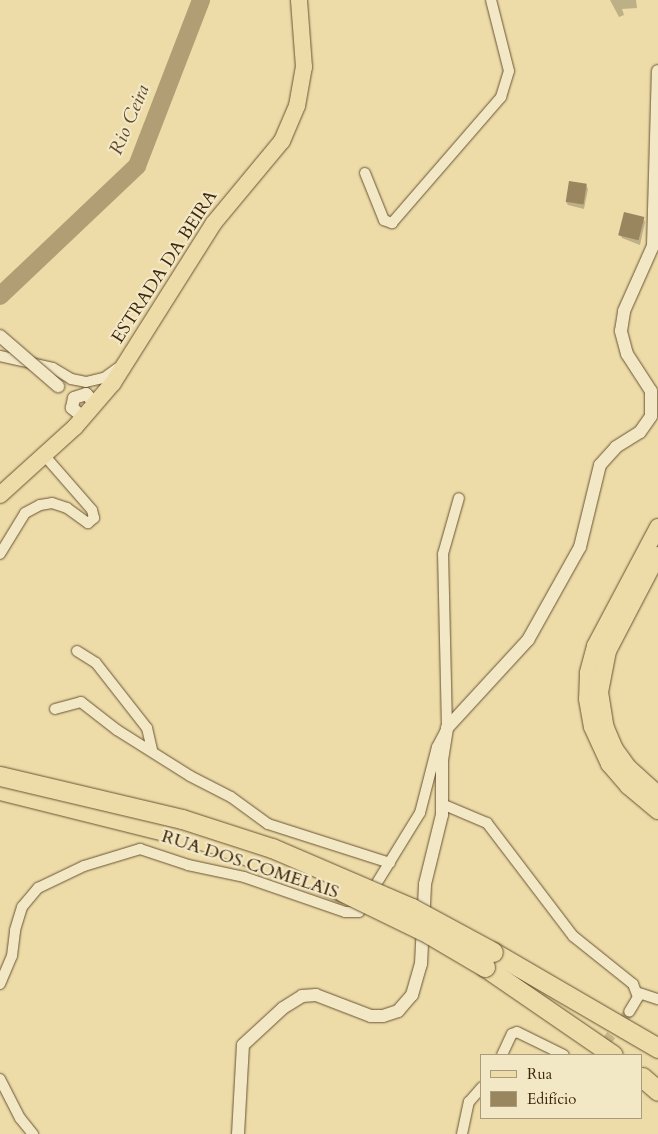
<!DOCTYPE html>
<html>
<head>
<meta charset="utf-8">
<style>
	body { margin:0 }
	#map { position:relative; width:658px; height:1134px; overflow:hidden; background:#eddba8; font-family:Cardo,serif }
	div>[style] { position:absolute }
	.shadow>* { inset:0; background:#0003 }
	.river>* { height:18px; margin:-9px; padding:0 9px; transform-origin:9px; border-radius:9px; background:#b19e74 }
	.building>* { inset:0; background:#99855e; transform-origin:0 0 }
	.minor-tunnel>* { height:10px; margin-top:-5px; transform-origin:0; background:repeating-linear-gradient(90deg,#cab789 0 10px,transparent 0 15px) }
	.roads { filter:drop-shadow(0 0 1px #695434) drop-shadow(0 0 1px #695434) }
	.minor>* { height:10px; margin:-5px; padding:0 5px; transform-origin:5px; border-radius:5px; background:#f3e8c6 }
	.tertiary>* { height:12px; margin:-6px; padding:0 6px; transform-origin:6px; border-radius:6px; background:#f3e8c6 }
	.primary>* { height:16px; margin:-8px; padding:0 8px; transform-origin:8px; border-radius:8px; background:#eddba8 }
	.motorway>* { height:19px; margin:-9.5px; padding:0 9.5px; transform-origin:9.5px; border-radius:9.5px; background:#eddba8 }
	.bridges { filter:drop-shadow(0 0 1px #695434) drop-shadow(0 0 1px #695434) }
	.tertiary-bridge>* { height:12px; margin:-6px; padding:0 6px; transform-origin:6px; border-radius:6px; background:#f3e8c6 }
	.motorway-bridge>* { height:19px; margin:-9.5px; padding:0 9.5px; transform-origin:9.5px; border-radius:9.5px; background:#eddba8 }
	span { translate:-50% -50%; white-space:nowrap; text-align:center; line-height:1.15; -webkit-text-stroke:4.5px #f3e8c6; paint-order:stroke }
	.street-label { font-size:18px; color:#3d270e }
	.water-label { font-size:19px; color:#604b2d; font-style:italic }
	.legend { position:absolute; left:480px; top:1054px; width:162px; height:65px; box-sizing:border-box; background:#f3e8c6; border:1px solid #aa9b7c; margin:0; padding:6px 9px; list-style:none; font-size:15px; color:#3d270e }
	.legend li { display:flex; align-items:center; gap:10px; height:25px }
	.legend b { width:25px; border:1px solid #aa9b7c }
</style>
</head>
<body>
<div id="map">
	<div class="shadow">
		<div style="clip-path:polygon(610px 0,636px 0,637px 8px,622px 9px,624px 15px,619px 17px)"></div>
		<div style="clip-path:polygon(586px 185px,588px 189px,584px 209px,568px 205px,566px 202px)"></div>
		<div style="clip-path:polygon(643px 218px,645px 222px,640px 245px,622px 238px,620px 234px)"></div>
	</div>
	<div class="river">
		<div style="left:0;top:296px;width:189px;rotate:-43.5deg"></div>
		<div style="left:137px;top:166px;width:178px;rotate:-68.9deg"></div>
	</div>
	<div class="building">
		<div style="left:569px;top:181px;width:18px;height:21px;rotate:9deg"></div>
		<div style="left:624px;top:212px;width:21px;height:24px;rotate:14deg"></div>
	</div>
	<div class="minor-tunnel">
		<div style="left:596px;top:1055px;width:54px;rotate:-52.5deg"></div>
	</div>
	<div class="roads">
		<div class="minor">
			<div style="left:365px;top:173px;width:51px;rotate:68deg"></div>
			<div style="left:384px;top:220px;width:9px;rotate:21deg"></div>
			<div style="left:392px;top:223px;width:167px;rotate:-49.1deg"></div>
			<div style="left:501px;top:97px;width:27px;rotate:-73deg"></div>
			<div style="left:509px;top:71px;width:73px;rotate:-104.2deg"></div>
			<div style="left:0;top:356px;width:54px;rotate:12.8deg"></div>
			<div style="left:53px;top:368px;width:21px;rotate:31deg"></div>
			<div style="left:71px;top:379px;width:15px;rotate:11deg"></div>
			<div style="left:86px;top:382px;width:18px;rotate:-13deg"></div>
			<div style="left:104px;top:378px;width:17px;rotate:-36deg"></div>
			<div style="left:0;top:554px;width:48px;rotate:-58.6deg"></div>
			<div style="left:25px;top:513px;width:17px;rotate:-28deg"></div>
			<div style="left:40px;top:505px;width:12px;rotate:-9deg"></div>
			<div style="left:52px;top:503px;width:16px;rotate:18deg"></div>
			<div style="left:67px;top:508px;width:26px;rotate:36deg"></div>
			<div style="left:88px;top:523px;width:8px;rotate:-40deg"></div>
			<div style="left:94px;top:518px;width:8px;rotate:-104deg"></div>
			<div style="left:92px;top:510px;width:73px;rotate:-131.1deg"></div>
			<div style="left:77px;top:651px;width:22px;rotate:32deg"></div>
			<div style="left:96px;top:663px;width:83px;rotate:51.9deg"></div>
			<div style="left:147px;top:728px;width:23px;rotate:77deg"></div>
			<div style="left:55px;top:709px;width:27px;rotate:-15deg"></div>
			<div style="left:81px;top:702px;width:46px;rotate:37.9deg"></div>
			<div style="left:117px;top:730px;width:86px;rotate:32.2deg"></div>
			<div style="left:190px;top:776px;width:46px;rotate:27.1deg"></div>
			<div style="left:231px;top:797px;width:46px;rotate:36.1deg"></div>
			<div style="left:268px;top:824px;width:128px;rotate:17.7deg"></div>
			<div style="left:442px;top:804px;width:49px;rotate:22.9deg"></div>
			<div style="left:487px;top:823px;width:142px;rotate:52.7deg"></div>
			<div style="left:573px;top:936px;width:77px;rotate:38.7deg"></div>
			<div style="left:633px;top:984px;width:14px;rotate:69deg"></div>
			<div style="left:638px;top:997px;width:17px;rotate:121deg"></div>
			<div style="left:0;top:984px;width:30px;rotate:-67deg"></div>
			<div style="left:12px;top:956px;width:26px;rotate:-83deg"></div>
			<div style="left:15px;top:930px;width:24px;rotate:-73deg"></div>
			<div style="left:22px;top:907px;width:25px;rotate:-50deg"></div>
			<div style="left:38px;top:888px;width:51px;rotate:-25.6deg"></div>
			<div style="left:84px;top:866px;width:59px;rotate:-16.9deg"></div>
			<div style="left:140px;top:849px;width:51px;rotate:18.4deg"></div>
			<div style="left:188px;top:865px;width:57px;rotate:12.1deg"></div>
			<div style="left:244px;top:877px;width:107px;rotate:19.1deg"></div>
			<div style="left:345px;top:912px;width:14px"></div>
			<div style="left:359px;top:912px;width:116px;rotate:-58.4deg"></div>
			<div style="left:420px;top:813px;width:68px;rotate:-75.6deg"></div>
			<div style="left:437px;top:747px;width:21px;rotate:-62deg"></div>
			<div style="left:447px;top:728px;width:174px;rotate:-91.3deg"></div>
			<div style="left:443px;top:554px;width:58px;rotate:-74.1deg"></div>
			<div style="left:639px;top:993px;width:20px;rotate:18deg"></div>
			<div style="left:502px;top:1055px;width:23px;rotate:-65deg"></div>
			<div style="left:512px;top:1034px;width:5px;rotate:-22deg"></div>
			<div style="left:517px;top:1032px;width:52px;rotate:26.1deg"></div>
			<div style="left:0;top:1079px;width:44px;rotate:62.9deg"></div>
			<div style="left:20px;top:1118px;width:21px;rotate:51deg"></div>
			<div style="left:462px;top:1134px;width:33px;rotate:-78deg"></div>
			<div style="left:469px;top:1102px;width:20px;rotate:-49deg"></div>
		</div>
		<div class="tertiary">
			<div style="left:84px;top:418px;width:16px;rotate:-140deg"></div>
			<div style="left:72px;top:408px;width:10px;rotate:-79deg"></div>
			<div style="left:74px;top:398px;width:13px;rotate:-18deg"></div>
			<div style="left:86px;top:394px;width:14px;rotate:45deg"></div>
			<div style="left:238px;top:1134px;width:89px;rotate:-86.8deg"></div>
			<div style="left:243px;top:1045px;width:54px;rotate:-42.8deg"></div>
			<div style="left:283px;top:1008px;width:22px;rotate:-32deg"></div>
			<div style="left:302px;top:996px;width:14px;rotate:-4deg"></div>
			<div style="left:316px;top:995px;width:59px;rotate:20.9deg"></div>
			<div style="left:371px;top:1016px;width:12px"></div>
			<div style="left:383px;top:1016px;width:16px;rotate:-18deg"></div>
			<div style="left:398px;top:1011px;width:21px;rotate:-49deg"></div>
			<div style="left:412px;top:995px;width:32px;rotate:-74deg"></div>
			<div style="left:421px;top:964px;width:80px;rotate:-87.1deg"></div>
			<div style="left:425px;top:884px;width:71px;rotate:-76.2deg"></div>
			<div style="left:442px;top:815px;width:55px;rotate:-90deg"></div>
			<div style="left:442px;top:760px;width:32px;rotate:-81deg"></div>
			<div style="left:447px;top:728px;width:120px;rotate:-47.4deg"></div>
			<div style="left:528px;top:640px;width:107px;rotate:-60.8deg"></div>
			<div style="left:580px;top:547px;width:84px;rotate:-76.3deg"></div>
			<div style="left:600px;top:465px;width:24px;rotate:-48deg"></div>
			<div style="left:616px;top:447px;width:28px;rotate:-32deg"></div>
			<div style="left:640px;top:432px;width:19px;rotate:-55deg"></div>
			<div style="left:651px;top:416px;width:25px;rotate:-90deg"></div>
			<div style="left:651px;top:391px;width:44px;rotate:-123deg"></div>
			<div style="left:627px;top:354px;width:24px;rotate:-105deg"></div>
			<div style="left:621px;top:331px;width:20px;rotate:-81deg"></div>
			<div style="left:624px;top:311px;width:71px;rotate:-66deg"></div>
			<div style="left:653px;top:246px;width:175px;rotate:-88.4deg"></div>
		</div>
		<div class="primary">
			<div style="left:0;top:495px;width:101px;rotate:-42.2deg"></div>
			<div style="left:75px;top:427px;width:58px;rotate:-49.2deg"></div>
			<div style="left:113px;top:383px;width:188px;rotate:-57.8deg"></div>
			<div style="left:213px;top:224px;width:108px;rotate:-50.3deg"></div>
			<div style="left:282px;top:141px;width:38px;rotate:-67deg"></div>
			<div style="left:297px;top:106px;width:40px;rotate:-80deg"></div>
			<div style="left:304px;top:67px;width:67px;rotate:-94.3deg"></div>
			<div style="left:658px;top:527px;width:135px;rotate:117.9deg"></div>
			<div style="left:595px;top:646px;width:28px;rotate:105deg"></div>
			<div style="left:588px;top:673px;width:26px;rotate:92deg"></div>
			<div style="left:587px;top:699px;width:28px;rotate:80deg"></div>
			<div style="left:592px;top:727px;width:41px;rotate:65.3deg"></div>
			<div style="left:609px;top:764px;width:29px;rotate:49deg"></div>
			<div style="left:628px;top:786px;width:39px;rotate:40deg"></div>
			<div style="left:658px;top:555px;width:108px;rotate:117.5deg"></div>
			<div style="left:608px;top:651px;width:42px;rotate:101deg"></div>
			<div style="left:600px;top:692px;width:36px;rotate:81deg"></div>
			<div style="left:606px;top:728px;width:23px;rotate:67deg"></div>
			<div style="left:615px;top:749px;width:24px;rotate:54deg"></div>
			<div style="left:629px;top:768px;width:39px;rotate:42deg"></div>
		</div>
		<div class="motorway">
			<div style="left:0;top:790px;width:223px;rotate:14deg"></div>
			<div style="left:216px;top:844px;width:136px;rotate:20.7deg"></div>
			<div style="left:493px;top:952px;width:191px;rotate:30.2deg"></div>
			<div style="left:485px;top:967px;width:155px;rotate:34.5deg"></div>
			<div style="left:642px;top:1077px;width:21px;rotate:41deg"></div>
		</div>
	</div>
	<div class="bridges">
		<div class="tertiary-bridge">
			<div style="left:0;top:336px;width:77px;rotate:40.8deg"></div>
		</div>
		<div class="motorway-bridge">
			<div style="left:0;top:776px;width:187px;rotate:13.3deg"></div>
			<div style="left:182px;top:819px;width:95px;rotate:17.9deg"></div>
			<div style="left:272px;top:848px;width:152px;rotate:23.2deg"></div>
			<div style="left:412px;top:908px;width:92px;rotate:28.5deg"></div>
			<div style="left:343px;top:892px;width:96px;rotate:26deg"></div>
			<div style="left:429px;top:934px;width:65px;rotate:30.5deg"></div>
		</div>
	</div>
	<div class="street-label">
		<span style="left:165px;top:267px;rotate:-57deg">ESTRADA DA BEIRA</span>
		<span style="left:250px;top:865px;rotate:18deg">RUA DOS COMELAIS</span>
	</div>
	<div class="water-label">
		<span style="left:130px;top:120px;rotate:-67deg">Rio Ceira</span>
	</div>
	<ul class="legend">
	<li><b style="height:6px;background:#eddba8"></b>Rua</li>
	<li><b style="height:14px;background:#99855e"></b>Edifício</li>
	</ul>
</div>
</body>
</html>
